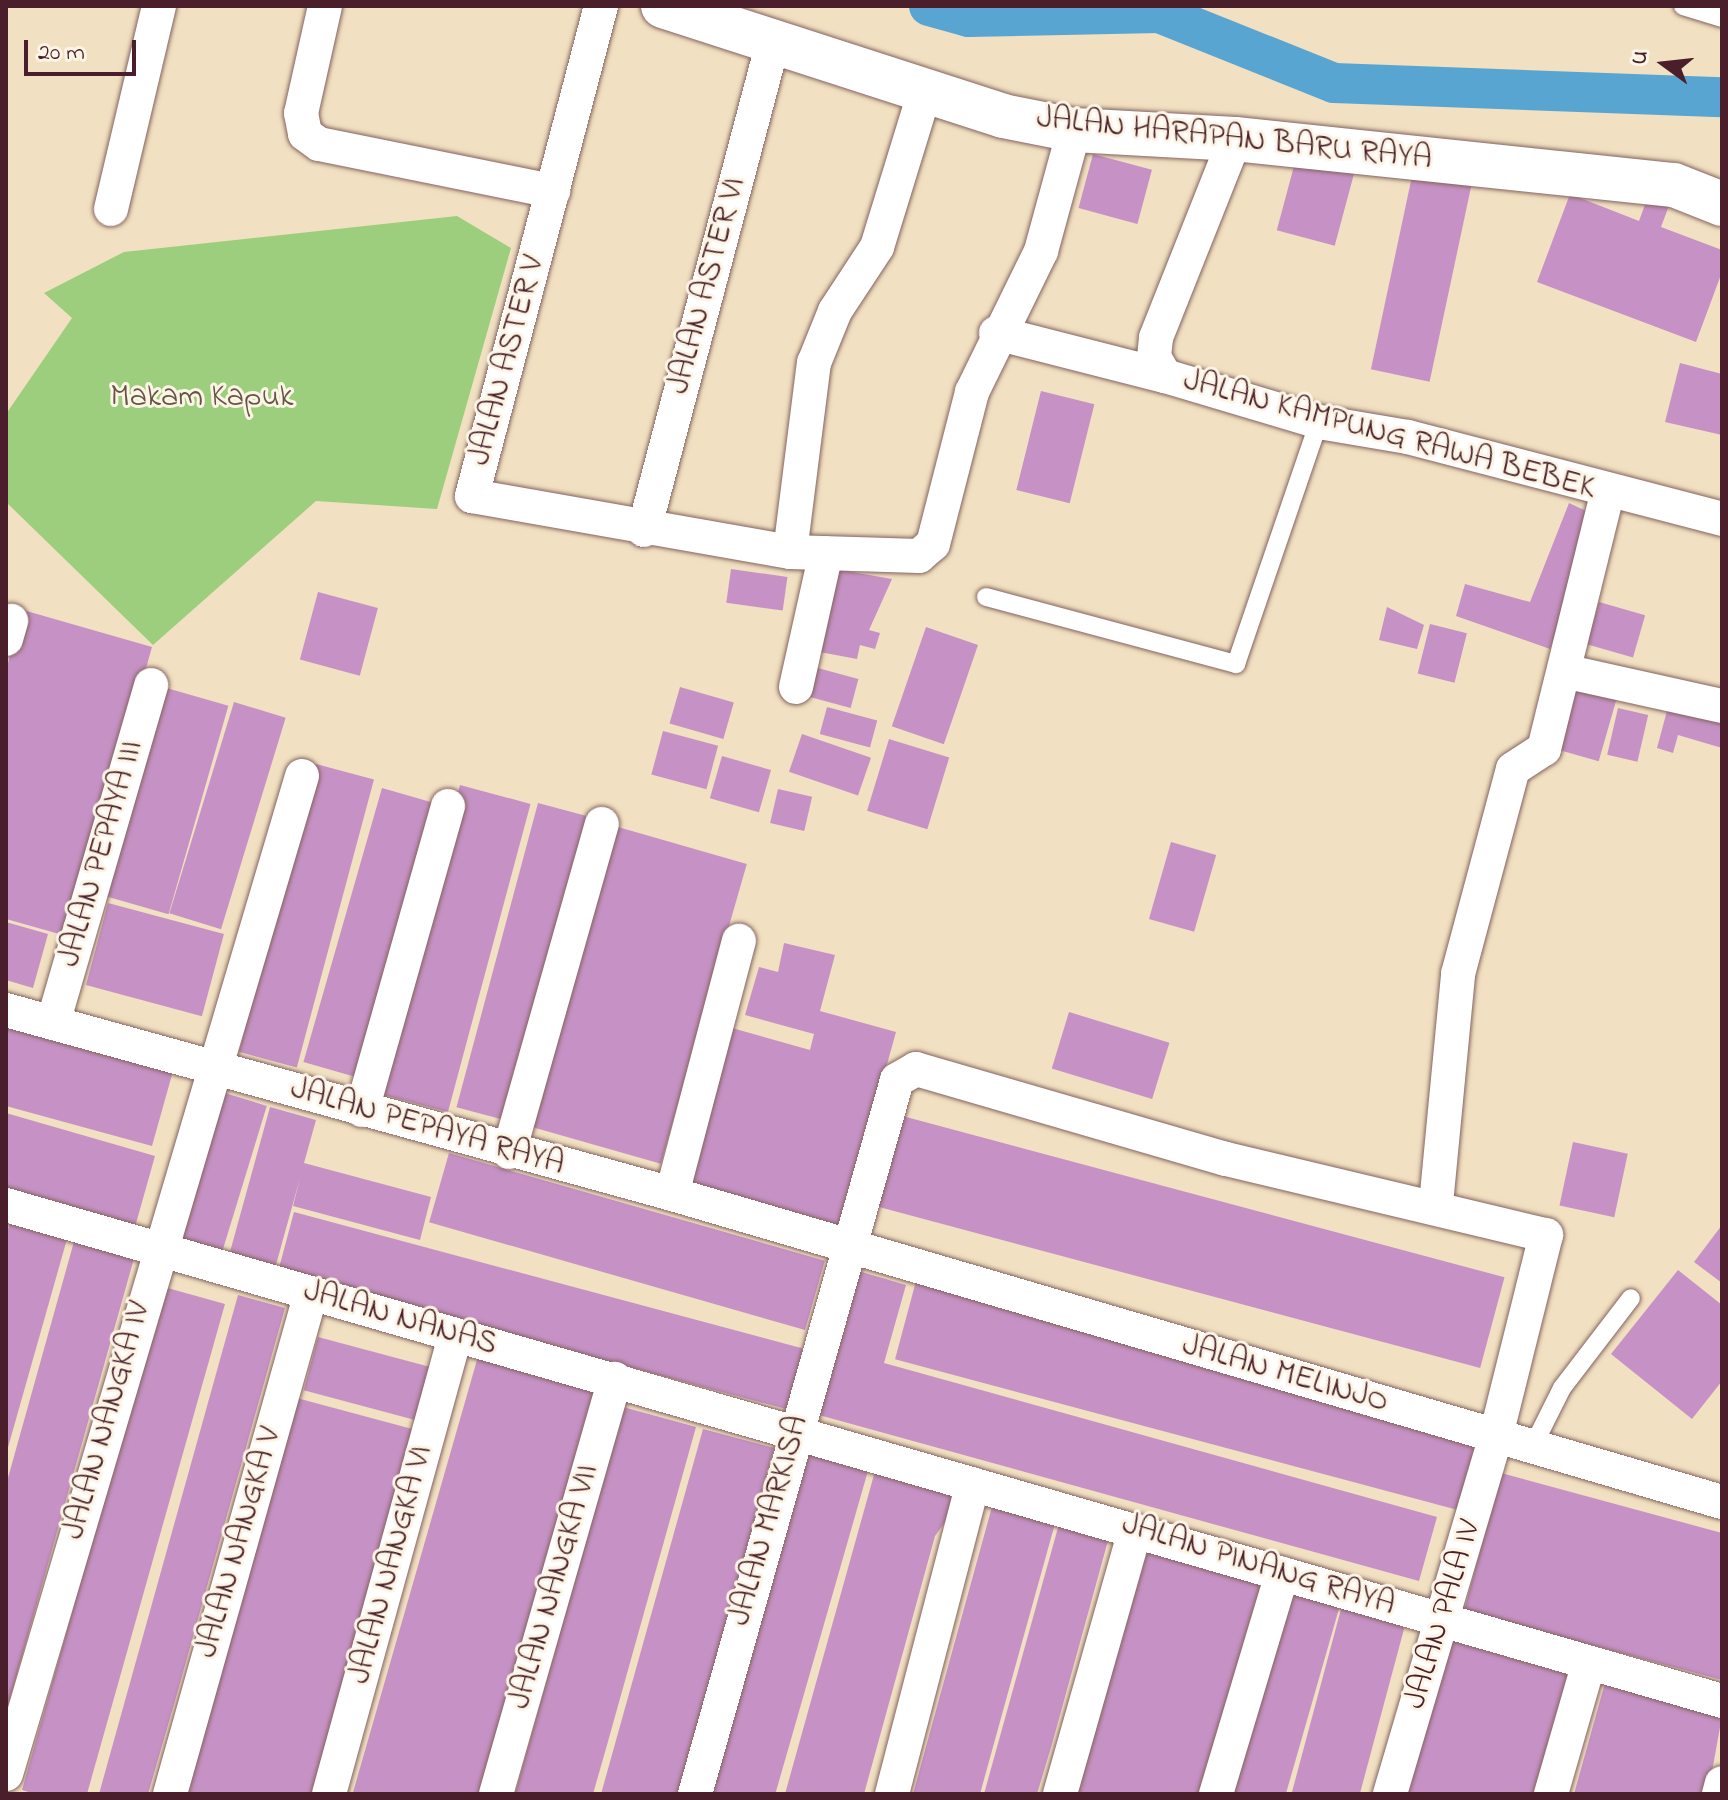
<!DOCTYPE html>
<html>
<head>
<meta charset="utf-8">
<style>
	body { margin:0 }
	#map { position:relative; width:1728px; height:1800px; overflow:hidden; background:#f1e0c1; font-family:"Indie Flower",sans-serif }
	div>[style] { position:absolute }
	.green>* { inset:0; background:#9dce7d }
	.canal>* { height:40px; margin:-20px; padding:0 20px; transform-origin:20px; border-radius:20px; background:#59a5d1 }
	.building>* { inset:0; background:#c692c5; transform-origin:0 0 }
	.roads { filter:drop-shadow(0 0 2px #846360) drop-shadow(0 0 2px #846360) }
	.lane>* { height:18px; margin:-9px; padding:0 9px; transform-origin:9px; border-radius:9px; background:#fff }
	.street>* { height:34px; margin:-17px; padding:0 17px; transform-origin:17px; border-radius:17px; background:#fff }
	.secondary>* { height:44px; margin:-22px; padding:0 22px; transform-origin:22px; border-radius:22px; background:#fff }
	span { translate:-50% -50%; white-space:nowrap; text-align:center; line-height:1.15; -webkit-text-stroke:6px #fcf5e5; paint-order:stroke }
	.street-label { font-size:32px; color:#4a1f2b }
	.park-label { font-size:32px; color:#635444 }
	.frame { position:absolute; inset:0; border:8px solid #4a1f2b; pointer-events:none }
	.north { position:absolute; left:1624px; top:24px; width:80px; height:80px; -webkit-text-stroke:6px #fcf5e5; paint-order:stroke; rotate:285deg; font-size:22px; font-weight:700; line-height:32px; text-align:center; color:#4a1f2b }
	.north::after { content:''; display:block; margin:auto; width:28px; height:36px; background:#4a1f2b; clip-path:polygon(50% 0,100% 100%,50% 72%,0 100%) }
	.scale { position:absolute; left:24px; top:40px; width:112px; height:36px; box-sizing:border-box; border:4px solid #4a1f2b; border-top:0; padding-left:10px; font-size:24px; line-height:28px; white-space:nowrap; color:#4a1f2b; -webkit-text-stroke:6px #fcf5e5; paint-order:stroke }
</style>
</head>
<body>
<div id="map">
	<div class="green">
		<div style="clip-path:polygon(457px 216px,511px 248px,437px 509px,316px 501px,153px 645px,6px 502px,6px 414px,72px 318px,44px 293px,124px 252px)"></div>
	</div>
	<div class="canal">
		<div style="left:929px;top:6px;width:41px;rotate:15.4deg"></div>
		<div style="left:969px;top:17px;width:190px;rotate:-1.2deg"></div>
		<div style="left:1159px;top:13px;width:188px;rotate:21.8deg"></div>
		<div style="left:1334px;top:83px;width:388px;rotate:2.1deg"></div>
	</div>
	<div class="building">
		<div style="left:1298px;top:151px;width:60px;height:82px;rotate:15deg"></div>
		<div style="left:1093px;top:154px;width:61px;height:56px;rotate:15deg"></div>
		<div style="left:1415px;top:162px;width:60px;height:212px;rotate:12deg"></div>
		<div style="clip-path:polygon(1651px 188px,1673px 195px,1661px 227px,1722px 250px,1722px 272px,1696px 342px,1537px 282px,1570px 194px,1639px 221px)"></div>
		<div style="clip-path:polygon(1680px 363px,1722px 374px,1722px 435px,1665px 422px)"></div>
		<div style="left:1041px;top:391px;width:55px;height:102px;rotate:14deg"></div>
		<div style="clip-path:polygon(1569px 503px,1597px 516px,1550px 649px,1456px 616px,1465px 584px,1530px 602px)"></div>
		<div style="clip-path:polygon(824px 567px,892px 579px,869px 630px,880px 633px,875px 649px,860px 645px,857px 659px,809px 650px)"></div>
		<div style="left:731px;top:569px;width:57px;height:34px;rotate:8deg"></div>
		<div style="left:318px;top:592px;width:62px;height:70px;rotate:15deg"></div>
		<div style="left:1599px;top:602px;width:48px;height:44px;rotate:16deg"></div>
		<div style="clip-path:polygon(1387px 607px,1424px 625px,1417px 649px,1379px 640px)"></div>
		<div style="clip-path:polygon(23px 610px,152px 647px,70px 937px,6px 919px,6px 670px)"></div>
		<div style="left:1430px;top:624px;width:38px;height:51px;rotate:14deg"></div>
		<div style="left:926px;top:627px;width:55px;height:105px;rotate:19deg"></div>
		<div style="left:814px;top:667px;width:46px;height:30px;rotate:15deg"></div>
		<div style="left:163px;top:687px;width:68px;height:217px;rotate:16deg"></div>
		<div style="left:680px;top:687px;width:56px;height:38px;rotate:16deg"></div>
		<div style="left:1575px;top:688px;width:43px;height:64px;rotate:16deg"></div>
		<div style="left:234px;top:702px;width:54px;height:221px;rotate:17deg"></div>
		<div style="left:827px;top:707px;width:52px;height:28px;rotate:15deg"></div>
		<div style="clip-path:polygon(1668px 707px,1722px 720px,1722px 748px,1678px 735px,1673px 753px,1657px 748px)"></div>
		<div style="left:1618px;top:708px;width:31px;height:48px;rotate:13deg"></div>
		<div style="left:663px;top:731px;width:57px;height:45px;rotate:15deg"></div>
		<div style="left:802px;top:734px;width:73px;height:40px;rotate:19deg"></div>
		<div style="left:889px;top:739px;width:63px;height:75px;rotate:17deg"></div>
		<div style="left:722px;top:756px;width:51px;height:44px;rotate:16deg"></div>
		<div style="left:316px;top:764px;width:60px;height:298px;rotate:15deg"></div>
		<div style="left:460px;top:785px;width:73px;height:319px;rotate:15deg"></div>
		<div style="left:382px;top:788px;width:57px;height:285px;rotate:16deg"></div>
		<div style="left:778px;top:789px;width:35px;height:35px;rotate:13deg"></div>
		<div style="left:538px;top:803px;width:61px;height:315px;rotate:15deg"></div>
		<div style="left:618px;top:827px;width:134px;height:312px;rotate:16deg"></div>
		<div style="left:1171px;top:842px;width:47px;height:80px;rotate:16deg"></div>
		<div style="left:108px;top:903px;width:120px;height:85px;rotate:15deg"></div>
		<div style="clip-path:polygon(6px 922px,48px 934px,33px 988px,6px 980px)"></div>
		<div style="clip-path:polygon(784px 943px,835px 955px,820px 1011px,896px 1032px,840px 1233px,686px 1190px,732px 1028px,810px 1050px,814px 1034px,745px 1015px,759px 967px,778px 972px)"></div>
		<div style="left:1069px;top:1012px;width:105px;height:59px;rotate:17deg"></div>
		<div style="clip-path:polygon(6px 1017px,175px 1064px,152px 1146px,6px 1106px)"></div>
		<div style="left:218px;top:1091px;width:51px;height:158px;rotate:17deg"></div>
		<div style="clip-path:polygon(270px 1107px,316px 1120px,304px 1163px,431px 1197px,420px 1240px,293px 1206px,300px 1178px,274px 1272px,228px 1259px)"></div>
		<div style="clip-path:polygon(6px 1113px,155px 1156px,135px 1227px,6px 1191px)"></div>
		<div style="left:895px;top:1114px;width:631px;height:94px;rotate:15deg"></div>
		<div style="left:1573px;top:1142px;width:56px;height:65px;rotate:12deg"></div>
		<div style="left:449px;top:1153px;width:391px;height:72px;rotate:16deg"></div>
		<div style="left:294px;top:1212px;width:527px;height:63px;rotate:15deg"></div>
		<div style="clip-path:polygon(10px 1223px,67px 1239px,7px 1451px,6px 1236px)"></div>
		<div style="clip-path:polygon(1722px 1225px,1722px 1283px,1694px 1262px)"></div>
		<div style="clip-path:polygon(75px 1238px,135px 1255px,6px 1713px,6px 1485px)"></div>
		<div style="clip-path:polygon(848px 1268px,906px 1285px,884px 1363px,1437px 1517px,1419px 1581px,808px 1412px)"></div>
		<div style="clip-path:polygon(1678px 1270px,1722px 1305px,1722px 1381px,1692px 1419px,1611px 1354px)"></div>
		<div style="left:916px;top:1281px;width:600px;height:81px;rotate:15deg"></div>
		<div style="clip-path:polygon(164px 1287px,225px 1304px,87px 1794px,35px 1794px,22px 1790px)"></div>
		<div style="clip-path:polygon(238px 1295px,285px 1308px,175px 1701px,148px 1794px,99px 1794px)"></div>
		<div style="left:318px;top:1337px;width:122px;height:55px;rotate:15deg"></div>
		<div style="left:479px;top:1353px;width:125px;height:458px;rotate:16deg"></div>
		<div style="left:293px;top:1397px;width:136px;height:412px;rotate:15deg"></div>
		<div style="clip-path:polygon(623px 1407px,696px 1427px,607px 1745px,593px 1794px,515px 1794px)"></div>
		<div style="clip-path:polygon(703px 1429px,774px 1448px,726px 1623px,678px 1794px,601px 1794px)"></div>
		<div style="left:804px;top:1440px;width:70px;height:367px;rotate:16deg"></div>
		<div style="clip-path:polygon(877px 1464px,973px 1484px,935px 1536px,864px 1794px,785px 1794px)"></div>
		<div style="clip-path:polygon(1501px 1473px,1722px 1533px,1722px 1680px,1464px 1611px)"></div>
		<div style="clip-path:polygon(993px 1503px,1056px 1520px,1009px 1689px,980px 1794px,913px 1794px)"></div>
		<div style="clip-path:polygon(1059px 1524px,1109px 1537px,1052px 1744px,1037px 1794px,984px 1794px)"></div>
		<div style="clip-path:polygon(1143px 1540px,1270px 1576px,1208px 1794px,1070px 1794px)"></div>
		<div style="left:1279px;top:1582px;width:65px;height:220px;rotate:16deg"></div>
		<div style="left:1344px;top:1598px;width:66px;height:203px;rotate:15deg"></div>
		<div style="clip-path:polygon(1443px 1638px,1578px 1677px,1544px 1794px,1397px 1794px)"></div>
		<div style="clip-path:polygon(1605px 1683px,1722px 1716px,1708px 1794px,1574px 1794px)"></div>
	</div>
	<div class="roads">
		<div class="lane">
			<div style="left:1683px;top:6px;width:41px;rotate:17.1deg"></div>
			<div style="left:986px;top:597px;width:259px;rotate:15deg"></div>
			<div style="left:1236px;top:664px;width:256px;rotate:-71.1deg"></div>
			<div style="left:1533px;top:1446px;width:65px;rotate:-63.4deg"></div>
			<div style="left:1562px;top:1388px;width:113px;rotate:-52.5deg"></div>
		</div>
		<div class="street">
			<div style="left:325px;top:6px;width:110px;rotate:102.6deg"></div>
			<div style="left:301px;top:113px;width:21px;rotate:79deg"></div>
			<div style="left:305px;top:134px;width:17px;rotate:36deg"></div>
			<div style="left:319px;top:144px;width:239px;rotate:11.4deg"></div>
			<div style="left:601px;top:6px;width:507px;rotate:104.75deg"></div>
			<div style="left:472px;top:496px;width:323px;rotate:10deg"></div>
			<div style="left:790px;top:552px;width:129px;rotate:1.8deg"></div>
			<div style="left:919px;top:556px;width:18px;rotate:-41deg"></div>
			<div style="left:933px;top:544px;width:157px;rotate:-75.6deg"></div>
			<div style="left:972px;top:392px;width:157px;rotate:-63.9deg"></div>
			<div style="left:1041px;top:251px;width:125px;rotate:-74.7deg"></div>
			<div style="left:1235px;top:139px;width:214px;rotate:111.7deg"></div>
			<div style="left:1156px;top:338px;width:19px;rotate:96deg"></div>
			<div style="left:1154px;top:357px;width:22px;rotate:60deg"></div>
			<div style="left:1165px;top:376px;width:161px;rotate:16.6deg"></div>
			<div style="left:1319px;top:422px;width:90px;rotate:9.6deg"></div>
			<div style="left:1408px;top:437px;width:325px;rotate:14.6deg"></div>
			<div style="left:111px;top:209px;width:209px;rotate:-76.7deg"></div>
			<div style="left:996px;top:333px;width:174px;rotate:14.3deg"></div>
			<div style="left:644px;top:530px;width:505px;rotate:-75.19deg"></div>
			<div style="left:790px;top:552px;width:191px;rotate:-82.8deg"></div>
			<div style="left:814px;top:363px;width:56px;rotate:-68deg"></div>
			<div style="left:835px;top:311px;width:77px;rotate:-56.7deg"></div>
			<div style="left:877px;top:247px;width:163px;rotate:-72.9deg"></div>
			<div style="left:6px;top:639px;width:19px;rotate:-74deg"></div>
			<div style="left:1564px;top:671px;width:162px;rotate:12.5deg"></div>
			<div style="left:796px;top:687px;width:137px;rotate:-77.4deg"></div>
			<div style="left:6px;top:1010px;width:691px;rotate:15.44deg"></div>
			<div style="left:672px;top:1194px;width:1094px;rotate:16.35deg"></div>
			<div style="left:53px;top:1023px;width:352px;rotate:-73.8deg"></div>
			<div style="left:362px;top:1110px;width:316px;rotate:-74.2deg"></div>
			<div style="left:509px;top:1152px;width:341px;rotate:-74.2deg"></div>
			<div style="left:672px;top:1194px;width:262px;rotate:-75.2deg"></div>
			<div style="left:1436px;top:1204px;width:231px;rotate:-84.5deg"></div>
			<div style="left:1458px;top:974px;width:212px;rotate:-75deg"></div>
			<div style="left:1513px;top:769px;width:37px;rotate:-33deg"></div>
			<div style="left:1544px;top:749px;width:262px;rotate:-76.1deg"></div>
			<div style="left:6px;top:1205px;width:1786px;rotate:16.12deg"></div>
			<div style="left:6px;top:1774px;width:1041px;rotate:-73.48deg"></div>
			<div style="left:170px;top:1794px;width:520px;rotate:-74.28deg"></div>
			<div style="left:329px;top:1794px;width:475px;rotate:-74.6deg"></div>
			<div style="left:496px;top:1794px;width:432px;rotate:-74deg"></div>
			<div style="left:695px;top:1794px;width:742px;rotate:-74.2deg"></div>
			<div style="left:897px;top:1080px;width:22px;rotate:-30deg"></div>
			<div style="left:916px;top:1069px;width:323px;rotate:16.2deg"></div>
			<div style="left:1226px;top:1159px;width:329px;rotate:13.4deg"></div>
			<div style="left:1546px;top:1235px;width:207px;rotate:104deg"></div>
			<div style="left:1496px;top:1436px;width:373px;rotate:106.5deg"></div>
			<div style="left:892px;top:1794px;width:320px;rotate:-75.4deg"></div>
			<div style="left:1060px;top:1794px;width:274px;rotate:-74.1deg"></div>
			<div style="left:1216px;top:1794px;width:230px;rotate:-73.3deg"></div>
			<div style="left:1551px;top:1794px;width:133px;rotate:-73.9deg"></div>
			<div style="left:1719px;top:1794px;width:11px;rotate:-75deg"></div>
		</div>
		<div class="secondary">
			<div style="left:663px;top:6px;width:357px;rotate:17.9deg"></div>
			<div style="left:1003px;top:116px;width:72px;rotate:11.2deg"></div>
			<div style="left:1074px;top:130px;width:161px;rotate:3.2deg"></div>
			<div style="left:1235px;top:139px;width:441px;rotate:6deg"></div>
			<div style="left:1674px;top:185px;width:52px;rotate:21.6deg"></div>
		</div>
	</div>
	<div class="street-label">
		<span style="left:1234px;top:140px;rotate:6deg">JALAN HARAPAN BARU RAYA</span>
		<span style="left:708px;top:286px;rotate:-75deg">JALAN ASTER VI</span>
		<span style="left:508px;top:361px;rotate:-75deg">JALAN ASTER V</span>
		<span style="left:1389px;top:436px;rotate:15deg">JALAN KAMPUNG RAWA BEBEK</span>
		<span style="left:102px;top:854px;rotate:-74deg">JALAN PEPAYA III</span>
		<span style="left:427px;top:1128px;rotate:16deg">JALAN PEPAYA RAYA</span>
		<span style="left:400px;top:1319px;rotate:16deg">JALAN NANAS</span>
		<span style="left:1285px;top:1375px;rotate:16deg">JALAN MELINJO</span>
		<span style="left:108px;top:1421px;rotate:-74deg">JALAN NANGKA IV</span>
		<span style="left:770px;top:1521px;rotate:-74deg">JALAN MARKISA</span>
		<span style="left:240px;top:1543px;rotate:-74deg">JALAN NANGKA V</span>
		<span style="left:392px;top:1565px;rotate:-75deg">JALAN NANGKA VI</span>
		<span style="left:1258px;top:1566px;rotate:17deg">JALAN PINANG RAYA</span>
		<span style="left:555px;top:1587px;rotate:-74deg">JALAN NANGKA VII</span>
		<span style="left:1444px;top:1615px;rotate:-73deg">JALAN PALA IV</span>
	</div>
	<div class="park-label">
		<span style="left:202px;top:398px">Makam Kapuk</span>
	</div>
	<div class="frame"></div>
	<div class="north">U</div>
	<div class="scale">20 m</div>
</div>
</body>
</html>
